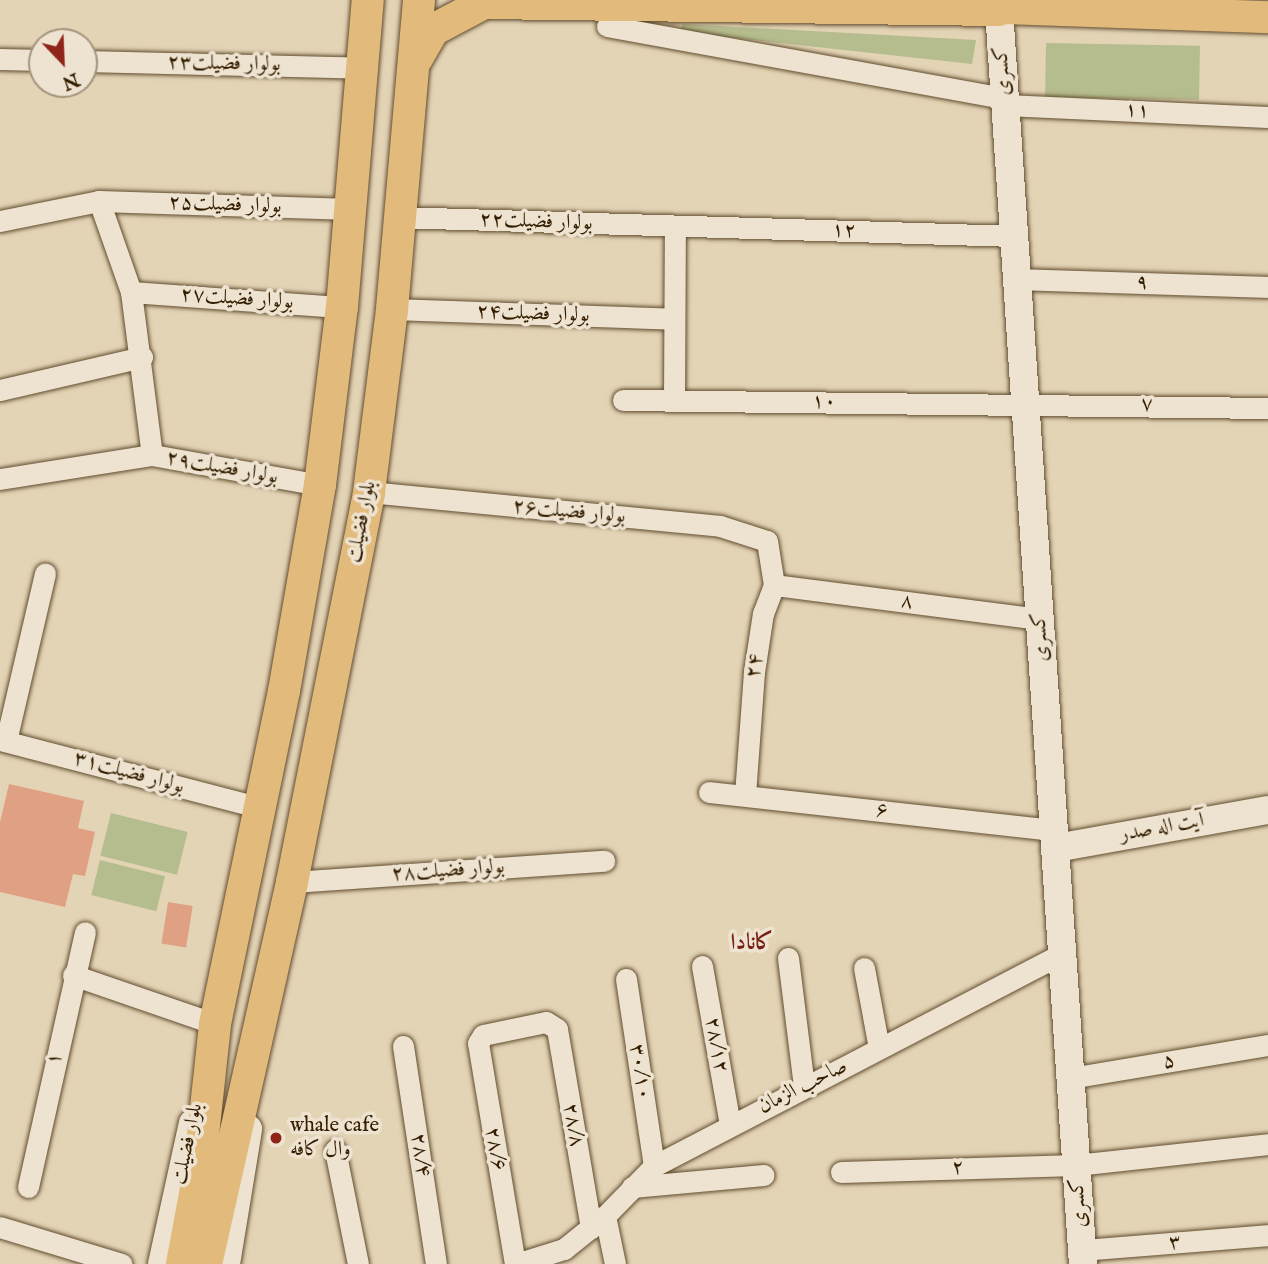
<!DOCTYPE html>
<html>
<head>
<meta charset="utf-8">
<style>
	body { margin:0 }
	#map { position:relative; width:1268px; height:1264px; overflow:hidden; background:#e4d4b6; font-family:"IM FELL English",Amiri,serif }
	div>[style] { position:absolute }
	.green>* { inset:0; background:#b5bc8d; transform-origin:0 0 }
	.building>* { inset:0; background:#e0a083; transform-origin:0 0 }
	.roads { filter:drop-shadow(0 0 2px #614c2e) drop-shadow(0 0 2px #614c2e) }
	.street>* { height:21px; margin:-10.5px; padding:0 10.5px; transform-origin:10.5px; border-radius:10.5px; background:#ede3d0 }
	.secondary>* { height:28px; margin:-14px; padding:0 14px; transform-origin:14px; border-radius:14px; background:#ede3d0 }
	.primary>* { height:32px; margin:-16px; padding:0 16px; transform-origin:16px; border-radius:16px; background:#e2ba7b }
	.dots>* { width:19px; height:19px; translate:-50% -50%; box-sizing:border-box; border:4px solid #ede3d0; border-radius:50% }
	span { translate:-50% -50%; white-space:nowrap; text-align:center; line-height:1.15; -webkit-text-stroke:7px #ede3d0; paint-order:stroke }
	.street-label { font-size:21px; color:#351e00 }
	.poi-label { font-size:21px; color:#351e00 }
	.left { translate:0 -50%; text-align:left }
	.neighbourhood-label { font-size:23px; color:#7a1f14; font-weight:700 }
	.north { position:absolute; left:28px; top:28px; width:70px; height:70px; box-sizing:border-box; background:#ede3d0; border:2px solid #a3947d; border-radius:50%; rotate:157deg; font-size:19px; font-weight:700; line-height:28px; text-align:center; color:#351e00 }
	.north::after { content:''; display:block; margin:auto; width:24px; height:32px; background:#8f2418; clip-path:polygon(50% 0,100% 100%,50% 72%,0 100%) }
</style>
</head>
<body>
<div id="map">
	<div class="green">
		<div style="clip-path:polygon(683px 24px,976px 40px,972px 64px,679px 32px)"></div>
		<div style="left:1046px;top:43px;width:154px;height:54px;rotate:1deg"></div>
		<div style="left:111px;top:813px;width:79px;height:44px;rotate:14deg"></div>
		<div style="left:100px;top:860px;width:67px;height:36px;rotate:14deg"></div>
	</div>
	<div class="building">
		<div style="clip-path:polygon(9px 784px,84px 801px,78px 828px,95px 832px,85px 876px,73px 874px,65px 907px,0 892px,0 822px)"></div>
		<div style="left:168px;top:902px;width:25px;height:42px;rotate:9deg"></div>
	</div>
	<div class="roads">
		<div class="street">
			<div style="left:607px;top:26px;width:404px;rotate:10.3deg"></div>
			<div style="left:0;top:59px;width:42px;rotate:1.4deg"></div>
			<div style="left:84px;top:61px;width:280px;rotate:1.4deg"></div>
			<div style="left:1005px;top:105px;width:263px;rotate:2.6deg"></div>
			<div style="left:99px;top:201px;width:96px;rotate:70.6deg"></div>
			<div style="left:131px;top:292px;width:164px;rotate:82.7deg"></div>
			<div style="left:397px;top:217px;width:617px;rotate:1.76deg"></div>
			<div style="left:0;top:221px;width:101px;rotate:-11.4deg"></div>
			<div style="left:99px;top:201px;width:252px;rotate:1.8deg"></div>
			<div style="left:1017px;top:279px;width:251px;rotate:1.8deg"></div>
			<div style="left:131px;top:292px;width:212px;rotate:4.1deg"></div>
			<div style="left:392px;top:309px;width:282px;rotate:2deg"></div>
			<div style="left:0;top:390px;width:146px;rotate:-13.1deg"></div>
			<div style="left:623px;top:400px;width:645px;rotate:0.71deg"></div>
			<div style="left:674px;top:401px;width:175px;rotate:-89.7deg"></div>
			<div style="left:0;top:479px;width:154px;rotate:-9deg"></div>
			<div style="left:152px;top:455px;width:171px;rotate:10.1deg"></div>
			<div style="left:369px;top:492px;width:353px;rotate:5.5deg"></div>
			<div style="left:720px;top:526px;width:49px;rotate:17.7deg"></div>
			<div style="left:767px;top:541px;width:45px;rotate:81deg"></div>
			<div style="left:774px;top:585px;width:30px;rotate:111deg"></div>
			<div style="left:763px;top:613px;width:60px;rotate:98.7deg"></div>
			<div style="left:754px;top:672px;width:123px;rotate:94.2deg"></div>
			<div style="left:774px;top:585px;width:267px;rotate:7.3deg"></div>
			<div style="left:0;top:740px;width:267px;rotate:14.6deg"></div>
			<div style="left:6px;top:741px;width:172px;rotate:-76.9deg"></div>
			<div style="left:709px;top:792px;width:347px;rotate:6.3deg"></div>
			<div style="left:292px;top:882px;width:313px;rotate:-3.9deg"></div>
			<div style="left:788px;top:958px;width:130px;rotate:82.9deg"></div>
			<div style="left:702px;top:966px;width:160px;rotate:80deg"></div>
			<div style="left:864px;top:968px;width:81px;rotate:79.4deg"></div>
			<div style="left:73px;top:975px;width:150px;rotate:19deg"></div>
			<div style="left:626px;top:979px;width:189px;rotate:81.5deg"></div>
			<div style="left:403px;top:1046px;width:220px;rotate:81.4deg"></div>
			<div style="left:1070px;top:1078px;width:201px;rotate:-9.5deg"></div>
			<div style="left:335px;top:1150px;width:116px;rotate:78.6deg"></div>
			<div style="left:841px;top:1172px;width:235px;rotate:-1.7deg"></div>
			<div style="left:1076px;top:1165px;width:193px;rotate:-6.2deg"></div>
			<div style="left:28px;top:1187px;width:261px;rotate:-77.4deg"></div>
			<div style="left:632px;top:1187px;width:132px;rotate:-5.2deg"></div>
			<div style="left:605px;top:1216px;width:49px;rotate:78.2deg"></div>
			<div style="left:0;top:1227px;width:127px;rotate:16.9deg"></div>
			<div style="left:1082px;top:1250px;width:187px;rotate:-4.6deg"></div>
			<div style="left:515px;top:1264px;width:224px;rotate:-99.5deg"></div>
			<div style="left:478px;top:1043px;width:9px;rotate:-58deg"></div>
			<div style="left:483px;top:1035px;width:64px;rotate:-11.7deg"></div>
			<div style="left:546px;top:1022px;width:13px;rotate:32deg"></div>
			<div style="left:557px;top:1029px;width:202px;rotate:80.3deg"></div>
			<div style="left:516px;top:1264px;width:50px;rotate:-17.4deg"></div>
			<div style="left:564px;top:1249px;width:53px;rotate:-38.8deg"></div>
			<div style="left:605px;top:1216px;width:70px;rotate:-45.6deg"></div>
			<div style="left:654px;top:1166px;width:460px;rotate:-27.5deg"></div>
		</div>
		<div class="secondary">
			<div style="left:999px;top:10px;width:1257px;rotate:86.17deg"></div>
			<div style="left:1056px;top:848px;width:215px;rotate:-10.2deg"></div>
			<div style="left:162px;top:1264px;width:144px;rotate:-77.6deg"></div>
			<div style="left:226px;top:1264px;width:137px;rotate:-80.7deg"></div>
		</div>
		<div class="primary">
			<div style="left:978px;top:7px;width:290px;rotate:2deg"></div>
			<div style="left:416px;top:60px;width:34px;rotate:-60deg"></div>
			<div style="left:433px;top:30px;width:58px;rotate:-27.9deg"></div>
			<div style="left:484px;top:3px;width:515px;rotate:0.78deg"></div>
			<div style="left:182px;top:1264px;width:94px;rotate:-79.5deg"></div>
			<div style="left:199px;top:1172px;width:149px;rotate:-83.8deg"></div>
			<div style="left:215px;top:1024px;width:340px;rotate:-78.3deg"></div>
			<div style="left:284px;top:691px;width:209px;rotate:-80.1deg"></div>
			<div style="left:320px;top:485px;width:179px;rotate:-83deg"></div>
			<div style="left:342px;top:307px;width:308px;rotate:-85.2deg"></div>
			<div style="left:206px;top:1264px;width:392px;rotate:-77.3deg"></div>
			<div style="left:292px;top:882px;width:398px;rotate:-78.8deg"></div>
			<div style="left:369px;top:492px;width:184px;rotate:-82.8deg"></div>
			<div style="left:392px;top:309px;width:310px;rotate:-85deg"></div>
		</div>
	</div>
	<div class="dots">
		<div style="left:276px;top:1138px;background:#8f2418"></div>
	</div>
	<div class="street-label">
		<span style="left:224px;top:64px;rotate:1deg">بولوار فضیلت۲۳</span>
		<span style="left:1003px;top:71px;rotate:-94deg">کسری</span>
		<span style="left:1137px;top:111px;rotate:3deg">۱۱</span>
		<span style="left:225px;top:205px;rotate:2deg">بولوار فضیلت۲۵</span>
		<span style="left:536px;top:222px;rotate:2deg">بولوار فضیلت۲۲</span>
		<span style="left:844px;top:231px;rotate:2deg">۱۲</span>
		<span style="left:1142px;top:283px;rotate:2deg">۹</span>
		<span style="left:237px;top:299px;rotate:4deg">بولوار فضیلت۲۷</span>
		<span style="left:533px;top:314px;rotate:2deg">بولوار فضیلت۲۴</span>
		<span style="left:824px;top:402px">۱۰</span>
		<span style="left:1147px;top:405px;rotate:1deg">۷</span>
		<span style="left:222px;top:468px;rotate:10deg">بولوار فضیلت۲۹</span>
		<span style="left:569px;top:512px;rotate:5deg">بولوار فضیلت۲۶</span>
		<span style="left:362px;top:522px;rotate:-79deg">بلوار فضیلت</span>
		<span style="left:907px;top:602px;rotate:7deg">۸</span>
		<span style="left:1041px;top:637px;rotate:-94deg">کسری</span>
		<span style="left:755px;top:666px;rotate:-83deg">۲۴</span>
		<span style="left:129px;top:773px;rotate:15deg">بولوار فضیلت۳۱</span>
		<span style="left:882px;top:811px;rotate:6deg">۶</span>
		<span style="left:1162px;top:828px;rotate:-10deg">آیت اله صدر</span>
		<span style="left:448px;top:871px;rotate:-4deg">بولوار فضیلت۲۸</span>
		<span style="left:716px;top:1045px;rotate:80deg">۲۸/۱۲</span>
		<span style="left:55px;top:1059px;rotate:-78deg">۱</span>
		<span style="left:1169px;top:1062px;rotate:-9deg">۵</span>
		<span style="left:640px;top:1072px;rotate:81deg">۳۰/۱۰</span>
		<span style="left:803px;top:1087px;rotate:-27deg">صاحب الزمان</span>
		<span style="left:573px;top:1125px;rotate:80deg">۲۸/۸</span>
		<span style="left:188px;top:1144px;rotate:-78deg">بلوار فضیلت</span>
		<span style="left:495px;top:1149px;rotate:80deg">۲۸/۶</span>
		<span style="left:420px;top:1155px;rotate:82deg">۲۸/۴</span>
		<span style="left:958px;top:1168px;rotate:-2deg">۲</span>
		<span style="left:1079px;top:1203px;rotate:-94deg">کسری</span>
		<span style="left:1175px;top:1243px;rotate:-5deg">۳</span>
	</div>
	<div class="poi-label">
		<span class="left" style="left:290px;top:1138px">whale cafe<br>وال کافه</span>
	</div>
	<div class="neighbourhood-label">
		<span style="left:752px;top:943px">کانادا</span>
	</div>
	<div class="north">N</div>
</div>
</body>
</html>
